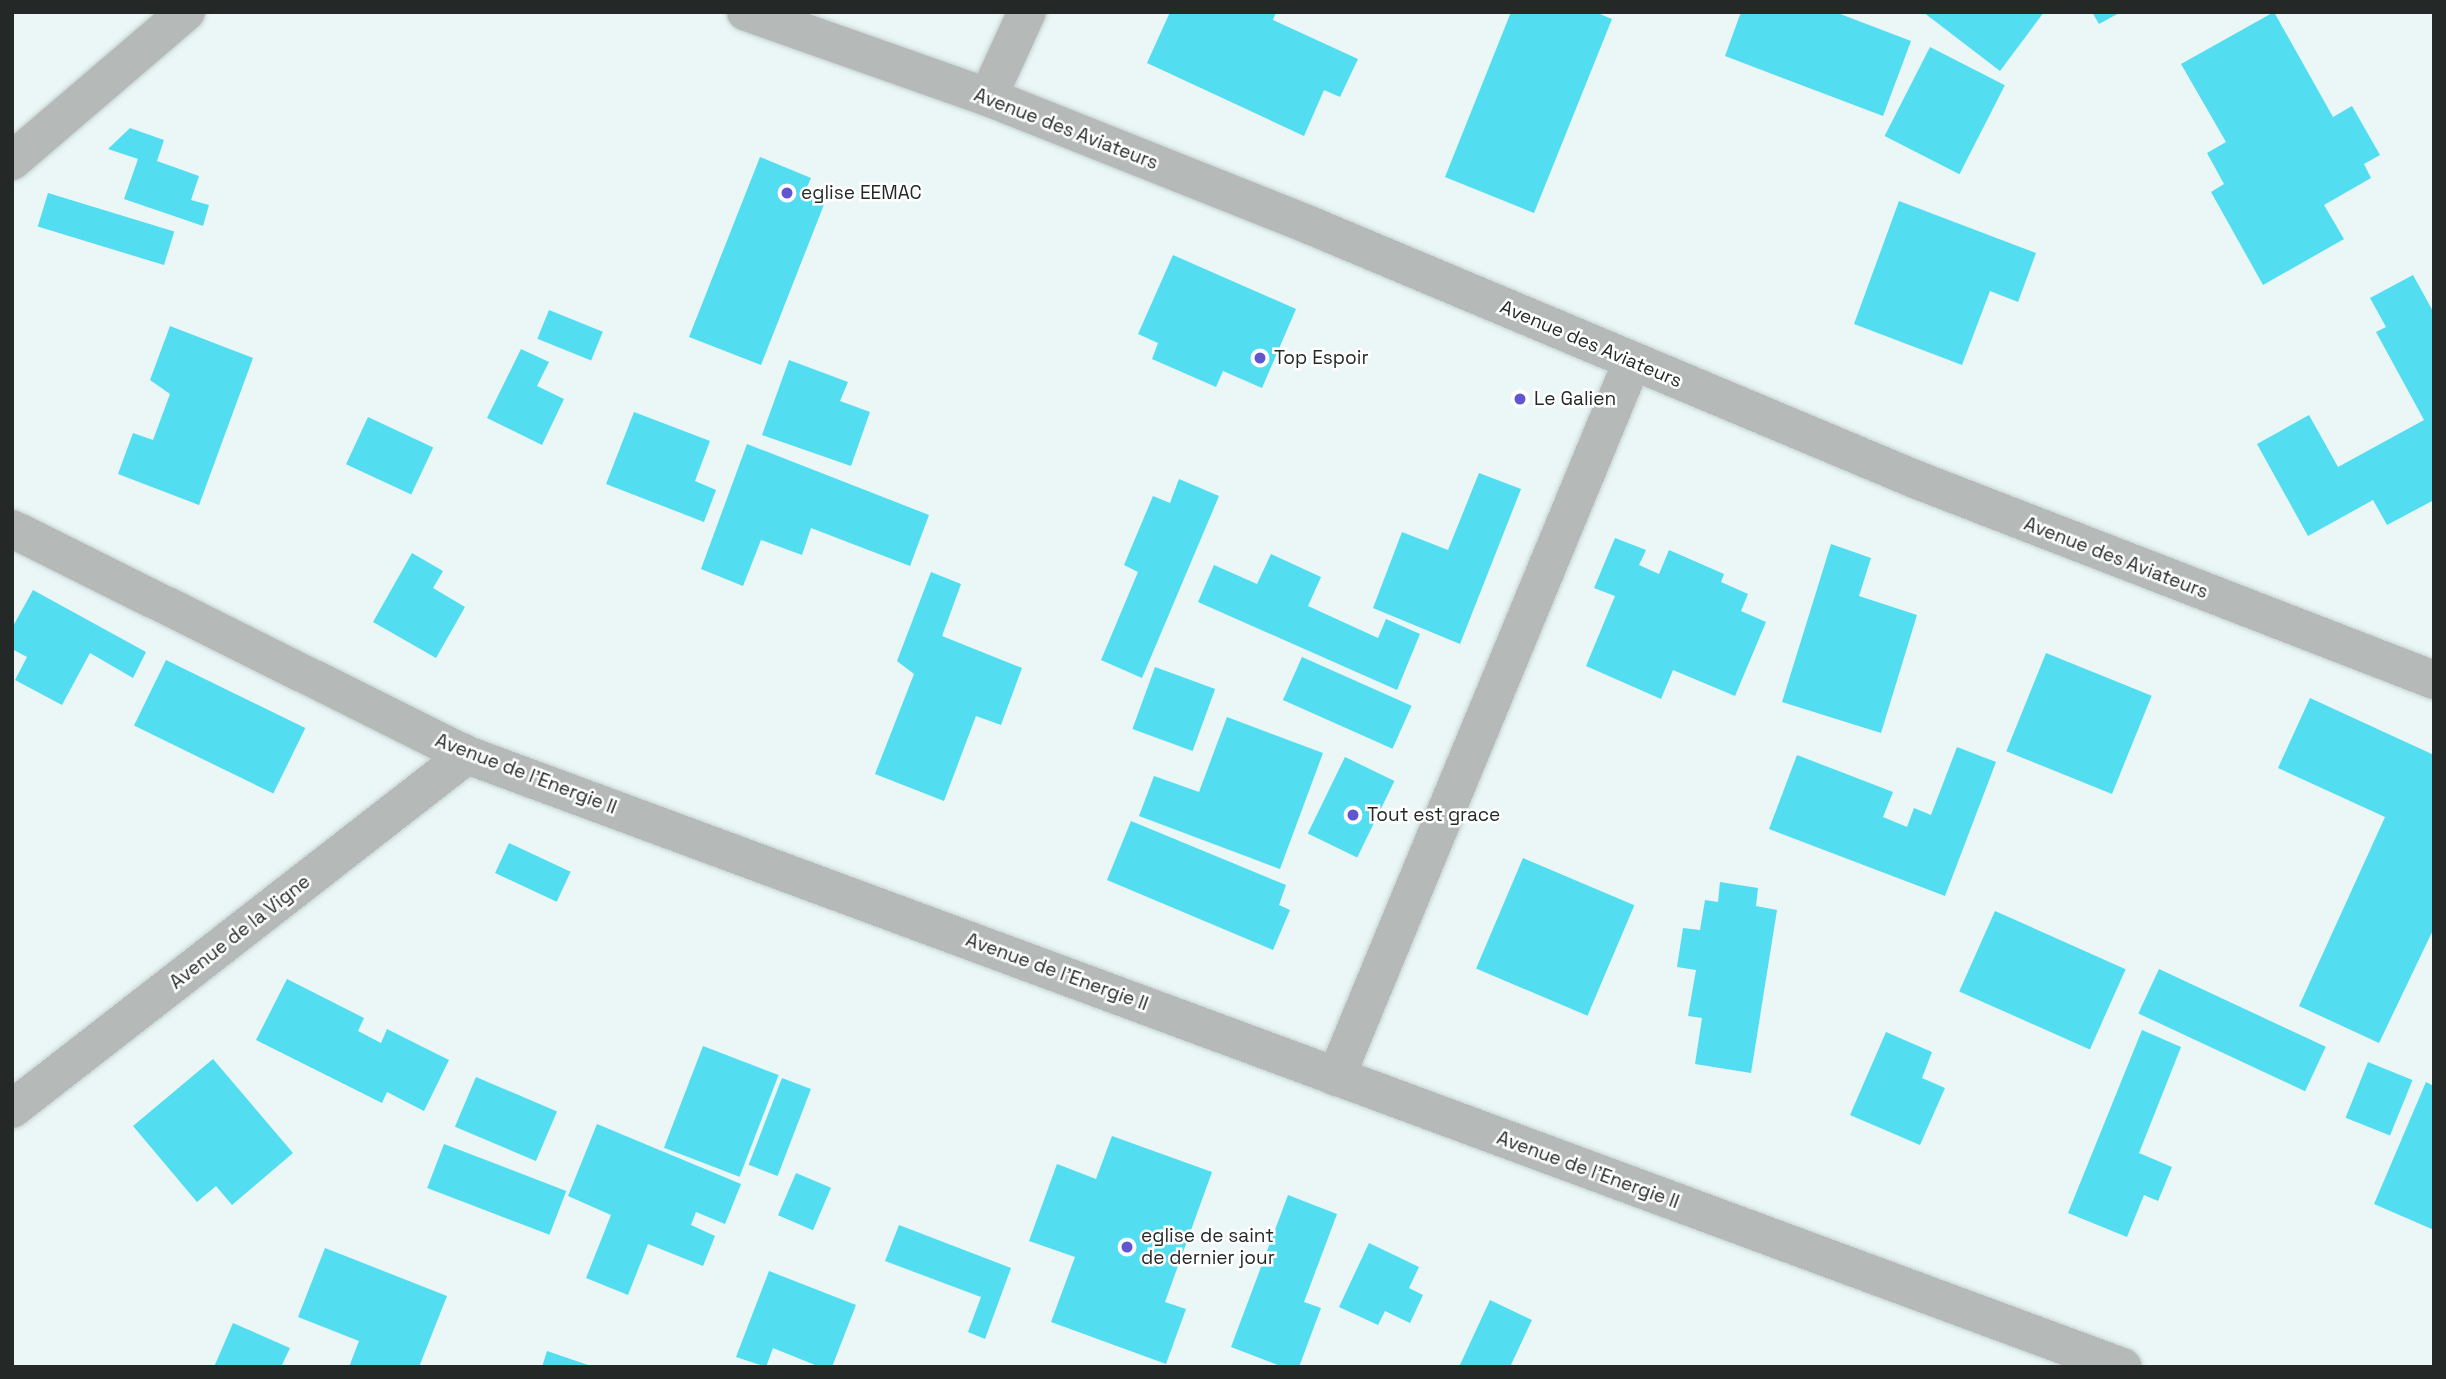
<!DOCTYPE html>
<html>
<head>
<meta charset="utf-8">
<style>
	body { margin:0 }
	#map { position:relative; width:2446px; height:1379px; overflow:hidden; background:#eaf7f6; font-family:"Space Grotesk",sans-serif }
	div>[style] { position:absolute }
	.building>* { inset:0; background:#53ddf1; transform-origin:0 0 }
	.roads { filter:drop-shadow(0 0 2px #c6d2d1) drop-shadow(0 0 2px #c6d2d1) }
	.street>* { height:38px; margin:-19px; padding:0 19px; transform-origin:19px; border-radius:19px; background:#b5bab8 }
	.dots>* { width:19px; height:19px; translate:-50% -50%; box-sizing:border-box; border:4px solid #fff; border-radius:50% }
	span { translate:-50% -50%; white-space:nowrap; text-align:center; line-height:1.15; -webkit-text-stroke:5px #fff; paint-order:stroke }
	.street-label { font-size:19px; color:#242928 }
	.poi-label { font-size:19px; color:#242928 }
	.left { translate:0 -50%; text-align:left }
	.frame { position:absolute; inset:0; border:14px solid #242928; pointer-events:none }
</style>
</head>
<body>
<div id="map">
	<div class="building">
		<div style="clip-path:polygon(1170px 12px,1276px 12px,1273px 20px,1358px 59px,1340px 97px,1324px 90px,1304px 136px,1147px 63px)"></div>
		<div style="clip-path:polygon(1511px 12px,1595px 12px,1612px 19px,1534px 213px,1445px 177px)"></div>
		<div style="clip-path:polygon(1741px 12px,1835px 12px,1911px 41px,1883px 116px,1725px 56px)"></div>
		<div style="clip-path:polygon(1923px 12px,2044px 12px,2000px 71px)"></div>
		<div style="clip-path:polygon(2092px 12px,2121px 12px,2099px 24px)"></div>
		<div style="clip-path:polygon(2274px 12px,2333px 117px,2352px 106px,2380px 155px,2364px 164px,2371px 178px,2324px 205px,2344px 239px,2263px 285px,2211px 192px,2224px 184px,2207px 153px,2226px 142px,2181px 64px)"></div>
		<div style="left:1930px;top:47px;width:84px;height:100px;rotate:27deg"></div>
		<div style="clip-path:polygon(130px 128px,164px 140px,157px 161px,199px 176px,191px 200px,209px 205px,203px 226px,124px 199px,138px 159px,108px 149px)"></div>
		<div style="clip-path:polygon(760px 157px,811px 178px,804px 194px,825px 202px,761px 365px,689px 337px)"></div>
		<div style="left:48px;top:193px;width:132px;height:35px;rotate:17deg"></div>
		<div style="clip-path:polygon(1899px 201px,2036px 253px,2018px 302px,1990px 291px,1962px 365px,1854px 324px)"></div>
		<div style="clip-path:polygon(1173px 255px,1296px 309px,1262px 388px,1223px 371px,1216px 387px,1152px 359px,1158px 343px,1138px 334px)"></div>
		<div style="clip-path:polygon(2413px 275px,2434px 313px,2434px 500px,2387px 525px,2373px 500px,2308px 536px,2257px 444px,2309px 415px,2338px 467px,2424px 420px,2376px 332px,2386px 327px,2370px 298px)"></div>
		<div style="left:549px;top:310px;width:58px;height:31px;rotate:22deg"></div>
		<div style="clip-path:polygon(170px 326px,253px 358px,199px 505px,118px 474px,133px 433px,153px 440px,170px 394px,150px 380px)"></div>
		<div style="clip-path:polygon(521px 349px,549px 362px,537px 386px,564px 399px,542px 445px,487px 418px)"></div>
		<div style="clip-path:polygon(789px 360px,848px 382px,840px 401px,870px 412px,851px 466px,762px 435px)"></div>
		<div style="clip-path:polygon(634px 412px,710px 441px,695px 481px,716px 490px,704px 522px,606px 484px)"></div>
		<div style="left:368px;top:417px;width:72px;height:52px;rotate:25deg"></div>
		<div style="clip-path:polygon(747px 444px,929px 515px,910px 566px,811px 528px,802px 555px,761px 540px,743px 586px,701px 569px)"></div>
		<div style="clip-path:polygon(1479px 473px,1521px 489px,1460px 644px,1373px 608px,1402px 532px,1448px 550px)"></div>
		<div style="clip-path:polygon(1179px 479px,1219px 496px,1142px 678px,1101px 660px,1138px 572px,1124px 565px,1153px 496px,1170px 503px)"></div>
		<div style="clip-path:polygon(1615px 538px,1646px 550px,1639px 565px,1659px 574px,1669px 550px,1724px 574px,1721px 582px,1748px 594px,1741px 611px,1766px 622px,1735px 696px,1673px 670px,1661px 699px,1586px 666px,1615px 596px,1594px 588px)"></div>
		<div style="clip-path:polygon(1831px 544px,1871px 558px,1859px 596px,1917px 615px,1881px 733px,1782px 702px)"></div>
		<div style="clip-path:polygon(412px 553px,443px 571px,433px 588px,465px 607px,436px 658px,373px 622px)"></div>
		<div style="clip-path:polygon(1271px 554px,1321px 577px,1308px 606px,1378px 638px,1386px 619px,1420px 634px,1397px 690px,1198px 602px,1214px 565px,1257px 584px)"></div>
		<div style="clip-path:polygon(931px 572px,961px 584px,942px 636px,1022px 668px,1001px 725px,976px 716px,944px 801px,875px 774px,914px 674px,897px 661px)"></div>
		<div style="clip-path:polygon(33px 590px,146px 652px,133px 678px,90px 653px,62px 705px,15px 680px,27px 657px,12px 649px,12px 628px)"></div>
		<div style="left:2046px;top:653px;width:114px;height:106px;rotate:22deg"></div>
		<div style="left:1302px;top:657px;width:120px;height:47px;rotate:24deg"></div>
		<div style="left:166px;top:660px;width:155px;height:73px;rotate:26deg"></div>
		<div style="left:1155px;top:667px;width:64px;height:66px;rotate:20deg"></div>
		<div style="clip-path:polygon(2310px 698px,2434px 755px,2434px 928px,2379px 1043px,2299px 1006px,2385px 817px,2278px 768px)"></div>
		<div style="clip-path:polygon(1227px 717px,1323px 753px,1280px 869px,1139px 816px,1154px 776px,1199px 792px)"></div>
		<div style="clip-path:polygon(1957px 747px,1996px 762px,1945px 896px,1769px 829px,1797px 755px,1893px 792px,1883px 817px,1907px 827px,1914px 808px,1931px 815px)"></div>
		<div style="left:1345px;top:757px;width:55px;height:85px;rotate:26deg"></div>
		<div style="clip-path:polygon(1131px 821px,1286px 885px,1279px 905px,1290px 910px,1273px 950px,1107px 880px)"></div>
		<div style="left:509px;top:843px;width:68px;height:33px;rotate:25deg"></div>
		<div style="left:1523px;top:858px;width:121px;height:120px;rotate:23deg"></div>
		<div style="clip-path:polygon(1720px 882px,1758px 888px,1756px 906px,1777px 910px,1751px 1073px,1695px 1064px,1702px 1018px,1688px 1016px,1696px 970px,1677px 967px,1683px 928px,1700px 930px,1705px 900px,1718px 902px)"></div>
		<div style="left:1995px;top:911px;width:143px;height:88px;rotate:24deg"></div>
		<div style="left:2159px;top:969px;width:184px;height:49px;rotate:25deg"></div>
		<div style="clip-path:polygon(287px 979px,364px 1018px,358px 1031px,381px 1043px,387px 1029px,449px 1060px,424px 1111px,387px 1092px,382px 1103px,256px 1040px)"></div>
		<div style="clip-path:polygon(2142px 1030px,2181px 1047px,2139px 1153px,2172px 1167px,2158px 1201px,2144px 1195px,2127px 1237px,2068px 1213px)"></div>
		<div style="clip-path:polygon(1886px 1032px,1932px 1052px,1922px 1078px,1945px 1088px,1920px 1145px,1850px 1115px)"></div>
		<div style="left:703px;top:1046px;width:81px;height:109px;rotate:21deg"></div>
		<div style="clip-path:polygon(213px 1059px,293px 1153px,232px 1205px,216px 1186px,197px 1202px,133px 1126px)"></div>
		<div style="left:2368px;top:1062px;width:48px;height:60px;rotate:22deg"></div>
		<div style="left:476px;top:1077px;width:88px;height:54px;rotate:23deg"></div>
		<div style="left:782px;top:1078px;width:31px;height:93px;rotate:21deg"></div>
		<div style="clip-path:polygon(2426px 1082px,2434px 1086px,2434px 1230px,2374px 1204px)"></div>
		<div style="clip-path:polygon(597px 1124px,741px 1184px,725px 1224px,696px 1212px,691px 1225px,715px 1236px,703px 1266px,648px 1244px,628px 1295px,586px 1278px,611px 1215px,568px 1196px)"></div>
		<div style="clip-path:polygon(1112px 1136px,1212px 1172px,1165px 1302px,1186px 1309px,1166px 1364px,1051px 1322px,1075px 1257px,1029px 1241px,1057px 1164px,1096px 1179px)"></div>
		<div style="left:444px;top:1144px;width:131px;height:47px;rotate:21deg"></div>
		<div style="left:796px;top:1173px;width:38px;height:46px;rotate:23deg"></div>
		<div style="clip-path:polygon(1288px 1195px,1337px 1214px,1304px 1302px,1321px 1308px,1299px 1367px,1283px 1367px,1231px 1347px)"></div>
		<div style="clip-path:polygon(899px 1225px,1011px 1268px,985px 1339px,968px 1332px,981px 1297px,885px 1261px)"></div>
		<div style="clip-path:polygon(1369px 1243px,1419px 1267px,1409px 1288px,1423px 1295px,1410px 1323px,1385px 1311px,1378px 1325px,1339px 1307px)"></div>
		<div style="clip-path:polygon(325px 1248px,447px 1296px,419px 1367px,349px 1367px,359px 1341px,298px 1317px)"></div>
		<div style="clip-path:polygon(769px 1271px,856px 1305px,832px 1367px,820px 1367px,773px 1348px,766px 1367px,736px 1357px)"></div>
		<div style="clip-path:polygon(1490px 1300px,1532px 1320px,1510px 1367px,1459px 1367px)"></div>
		<div style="clip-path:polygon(233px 1323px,290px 1348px,281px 1367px,214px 1367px)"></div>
		<div style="clip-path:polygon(547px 1351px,591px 1366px,591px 1367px,542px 1367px)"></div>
	</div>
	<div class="roads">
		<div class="street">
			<div style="left:746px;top:12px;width:256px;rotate:19.4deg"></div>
			<div style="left:988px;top:97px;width:343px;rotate:21.7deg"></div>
			<div style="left:1307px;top:224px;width:656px;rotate:22.77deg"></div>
			<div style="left:1912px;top:478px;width:560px;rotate:21.16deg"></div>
			<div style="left:988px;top:97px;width:94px;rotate:-65.4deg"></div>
			<div style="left:12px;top:161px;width:229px;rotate:-40.6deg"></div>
			<div style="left:12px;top:529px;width:508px;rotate:26.41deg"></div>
			<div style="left:467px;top:755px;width:1765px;rotate:20.29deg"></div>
			<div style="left:1336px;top:1077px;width:774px;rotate:-67.51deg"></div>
			<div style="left:12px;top:1109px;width:576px;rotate:-37.88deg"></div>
		</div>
	</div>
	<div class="dots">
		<div style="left:787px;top:193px;background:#6256cf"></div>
		<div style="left:1260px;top:358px;background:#6256cf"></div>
		<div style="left:1520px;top:399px;background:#6256cf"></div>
		<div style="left:1353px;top:815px;background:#6256cf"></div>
		<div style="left:1127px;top:1247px;background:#6256cf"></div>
	</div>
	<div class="street-label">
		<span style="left:1066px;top:129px;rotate:21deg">Avenue des Aviateurs</span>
		<span style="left:1591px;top:344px;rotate:23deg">Avenue des Aviateurs</span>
		<span style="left:2116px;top:558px;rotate:21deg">Avenue des Aviateurs</span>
		<span style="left:526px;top:774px;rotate:21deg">Avenue de l'Energie II</span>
		<span style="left:240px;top:932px;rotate:-38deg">Avenue de la Vigne</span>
		<span style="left:1057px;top:972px;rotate:20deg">Avenue de l'Energie II</span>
		<span style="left:1588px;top:1170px;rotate:20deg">Avenue de l'Energie II</span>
	</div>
	<div class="poi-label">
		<span class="left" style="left:801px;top:193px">eglise EEMAC</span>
		<span class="left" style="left:1274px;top:358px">Top Espoir</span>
		<span class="left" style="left:1534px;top:399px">Le Galien</span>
		<span class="left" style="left:1367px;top:815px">Tout est grace</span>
		<span class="left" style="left:1141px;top:1247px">eglise de saint<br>de dernier jour</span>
	</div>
	<div class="frame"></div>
</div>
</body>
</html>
